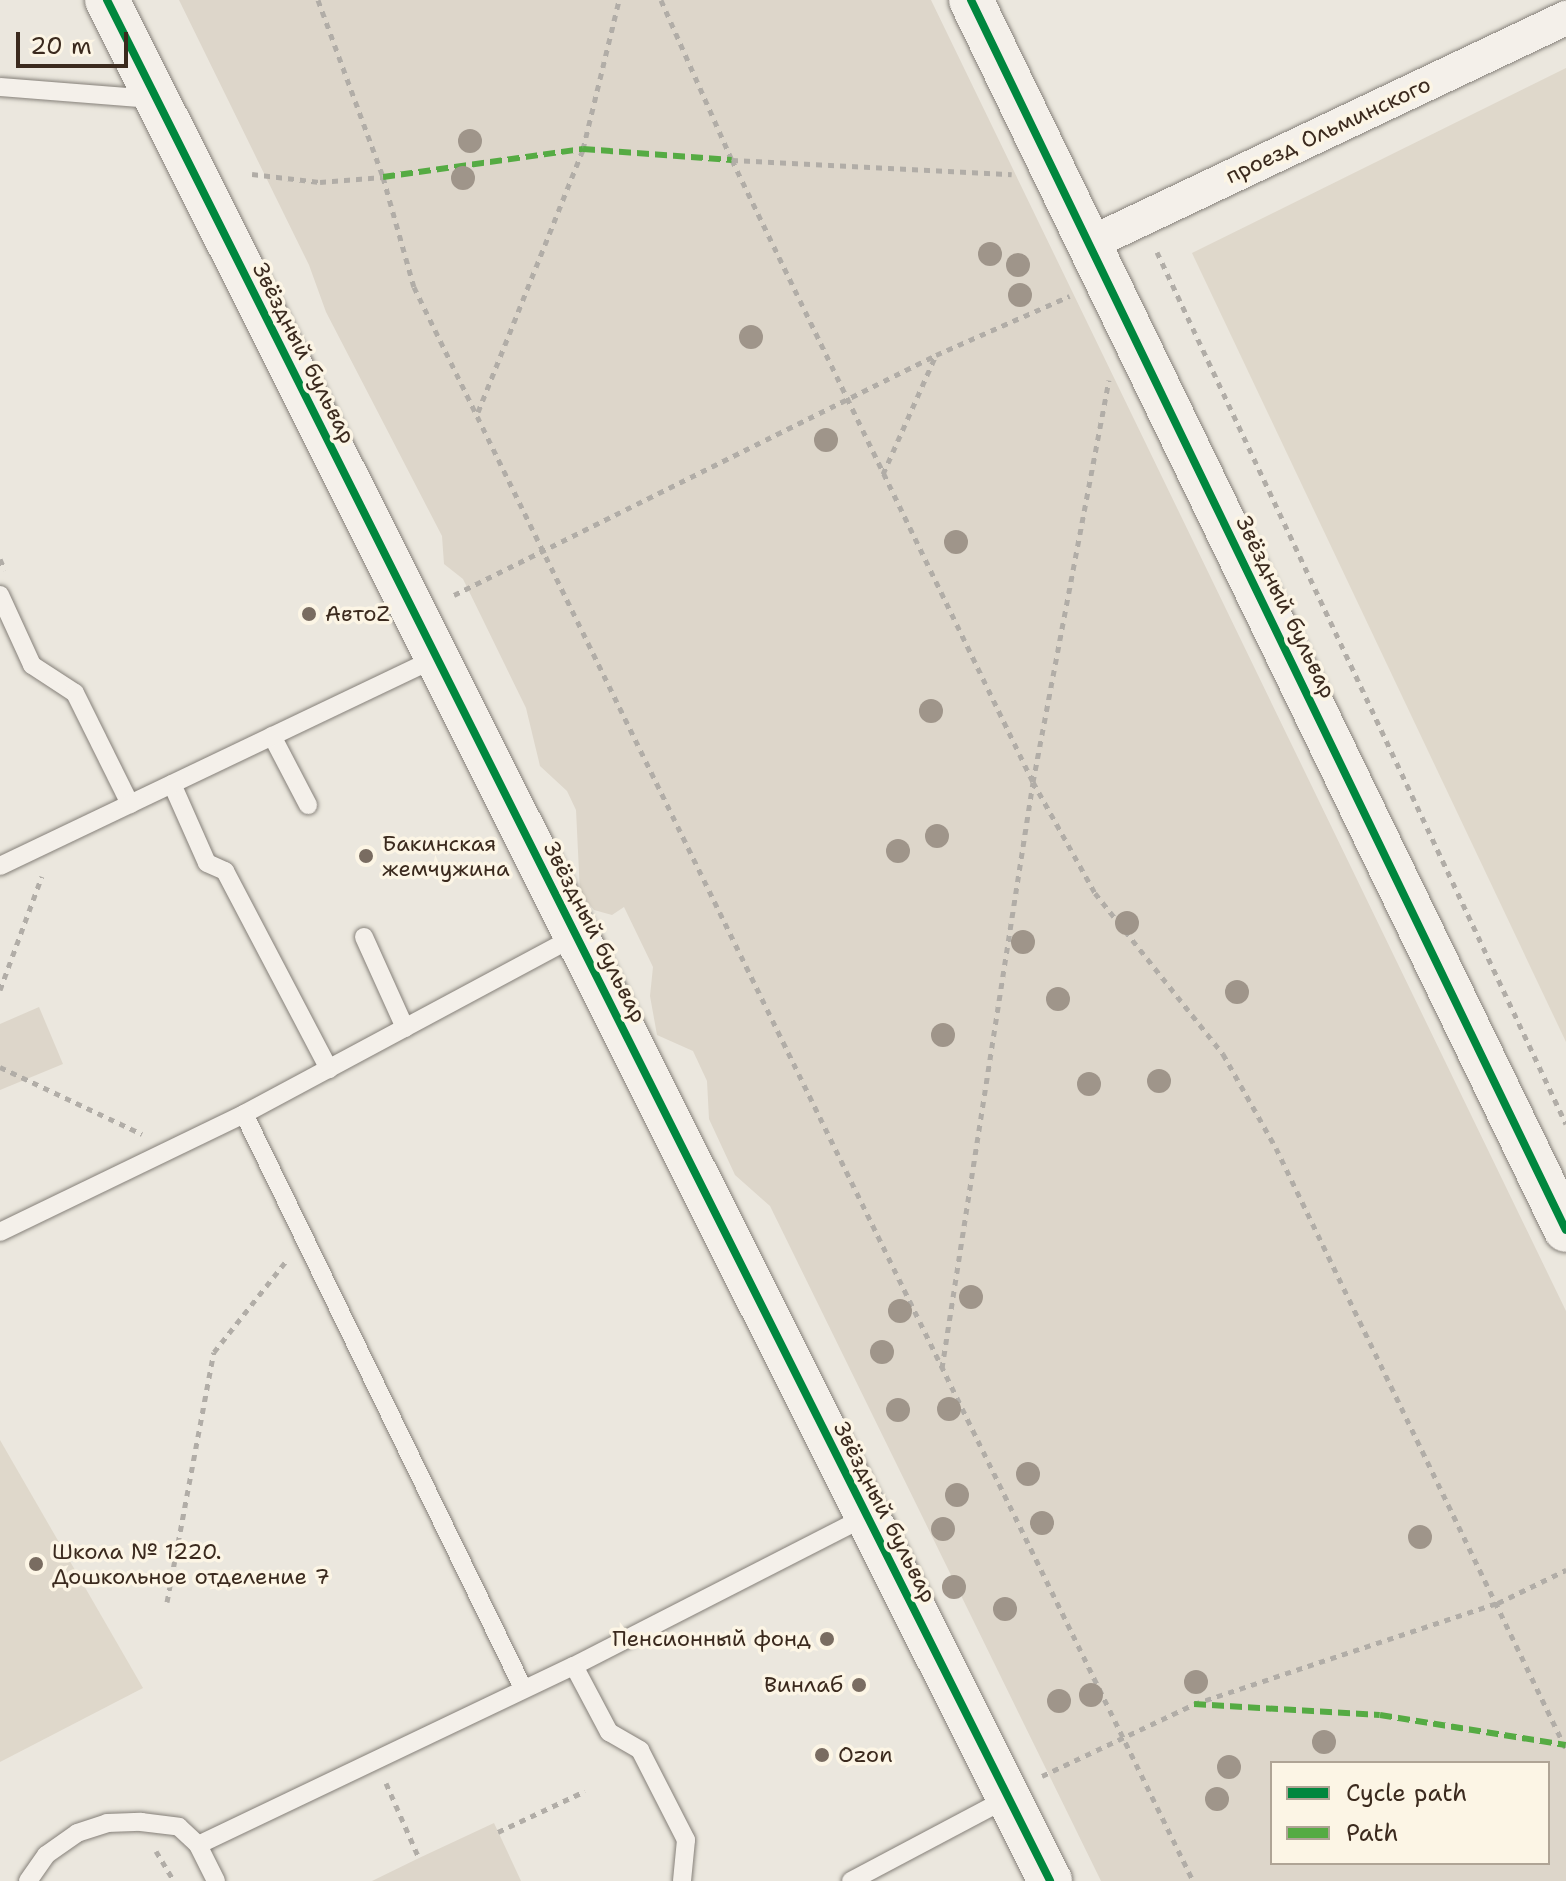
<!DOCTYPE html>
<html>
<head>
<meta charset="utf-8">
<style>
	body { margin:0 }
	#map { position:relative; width:1566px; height:1881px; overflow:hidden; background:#ebe7de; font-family:"Shantell Sans",sans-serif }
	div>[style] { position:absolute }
	.built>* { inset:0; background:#dfd8cb }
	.green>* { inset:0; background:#ddd6ca }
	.path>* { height:5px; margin-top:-2.5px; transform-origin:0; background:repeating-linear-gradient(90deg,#b1ada7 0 6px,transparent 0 12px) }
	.roads { filter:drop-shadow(0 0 2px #858079) drop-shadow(0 0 2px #858079) }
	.service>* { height:18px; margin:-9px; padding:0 9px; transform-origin:9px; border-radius:9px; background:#f4f0ea }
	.minor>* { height:34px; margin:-17px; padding:0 17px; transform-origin:17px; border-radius:17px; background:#f4f0ea }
	.tertiary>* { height:44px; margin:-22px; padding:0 22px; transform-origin:22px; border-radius:22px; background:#f4f0ea }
	.quiet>* { height:6px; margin-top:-3px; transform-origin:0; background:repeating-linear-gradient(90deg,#55ab43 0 12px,transparent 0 18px) }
	.cycleway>* { height:8px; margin:-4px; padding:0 4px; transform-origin:4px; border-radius:4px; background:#00873e }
	.trees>* { width:24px; height:24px; margin:-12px; border-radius:50%; background:#9f958a }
	.dots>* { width:22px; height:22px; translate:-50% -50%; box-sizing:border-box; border:4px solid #fcf5e5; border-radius:50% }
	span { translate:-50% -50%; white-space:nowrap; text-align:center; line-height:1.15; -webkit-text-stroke:7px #fcf5e5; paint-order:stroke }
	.street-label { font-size:22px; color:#3b2a1e }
	.poi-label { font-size:22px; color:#3b2a1e }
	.left { translate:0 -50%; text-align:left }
	.right { translate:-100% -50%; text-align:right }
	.legend { position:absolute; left:1270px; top:1761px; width:280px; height:104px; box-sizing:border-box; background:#fcf5e5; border:2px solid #afa495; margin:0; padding:10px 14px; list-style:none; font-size:24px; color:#3b2a1e }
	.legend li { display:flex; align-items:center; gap:16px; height:40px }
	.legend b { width:40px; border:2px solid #afa495 }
	.scale { position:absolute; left:16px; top:32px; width:112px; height:36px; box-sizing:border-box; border:4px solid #3b2a1e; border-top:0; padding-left:10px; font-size:24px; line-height:28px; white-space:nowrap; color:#3b2a1e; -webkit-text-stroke:6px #fcf5e5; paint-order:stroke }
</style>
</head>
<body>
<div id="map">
	<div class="built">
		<div style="clip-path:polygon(1566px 68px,1566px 1042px,1192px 253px)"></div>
		<div style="clip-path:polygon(0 1440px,143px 1688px,0 1762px)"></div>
	</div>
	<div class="green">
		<div style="clip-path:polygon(evenodd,179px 0,931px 0,1566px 1311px,1566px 1881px,1101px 1881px,770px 1206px,735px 1175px,709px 1119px,707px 1081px,693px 1051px,657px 1035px,650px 996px,653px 967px,624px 907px,612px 915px,594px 910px,580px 893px,576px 810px,567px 791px,540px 766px,526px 708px,463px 579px,444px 564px,442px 536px,326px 312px,309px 265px,179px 0,1272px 1763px,1548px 1763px,1548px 1863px,1272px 1863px,1272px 1763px)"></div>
		<div style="clip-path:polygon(39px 1007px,63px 1064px,0 1090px,0 1024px)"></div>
		<div style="clip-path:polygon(494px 1823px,521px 1881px,372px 1881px,419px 1858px)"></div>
	</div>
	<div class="path">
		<div style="left:318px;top:0;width:189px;rotate:69.8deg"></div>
		<div style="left:383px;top:177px;width:114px;rotate:74.3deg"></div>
		<div style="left:414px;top:287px;width:1774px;rotate:63.95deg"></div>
		<div style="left:661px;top:0;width:175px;rotate:66.1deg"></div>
		<div style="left:732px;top:160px;width:691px;rotate:64.18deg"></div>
		<div style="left:1033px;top:782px;width:127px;rotate:60.8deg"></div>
		<div style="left:1095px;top:893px;width:206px;rotate:51.5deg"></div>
		<div style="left:1223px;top:1054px;width:108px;rotate:60.6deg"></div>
		<div style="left:1276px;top:1148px;width:667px;rotate:64.24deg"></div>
		<div style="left:732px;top:160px;width:280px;rotate:2.9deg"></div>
		<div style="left:252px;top:174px;width:68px;rotate:6.7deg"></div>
		<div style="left:320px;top:182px;width:63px;rotate:-4.5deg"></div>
		<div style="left:1157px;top:252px;width:963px;rotate:64.87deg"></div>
		<div style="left:478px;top:412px;width:283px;rotate:-68.2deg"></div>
		<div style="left:583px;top:149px;width:153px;rotate:-76.4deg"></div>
		<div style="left:883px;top:474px;width:130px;rotate:-66deg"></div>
		<div style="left:0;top:559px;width:12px;rotate:66deg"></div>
		<div style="left:454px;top:595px;width:538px;rotate:-26.47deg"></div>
		<div style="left:936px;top:355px;width:146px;rotate:-23.8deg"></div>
		<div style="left:0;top:990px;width:121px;rotate:-69.8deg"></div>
		<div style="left:0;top:1067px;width:157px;rotate:25.3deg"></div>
		<div style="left:942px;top:1368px;width:593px;rotate:-81.17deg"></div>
		<div style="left:1033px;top:782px;width:409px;rotate:-79.3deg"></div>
		<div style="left:167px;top:1602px;width:254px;rotate:-79.4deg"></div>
		<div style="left:214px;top:1352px;width:117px;rotate:-51.6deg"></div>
		<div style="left:1042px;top:1776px;width:168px;rotate:-25.3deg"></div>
		<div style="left:1194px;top:1704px;width:320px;rotate:-18.4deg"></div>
		<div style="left:1498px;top:1603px;width:76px;rotate:-25.9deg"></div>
		<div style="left:386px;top:1783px;width:82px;rotate:66.3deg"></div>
		<div style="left:498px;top:1832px;width:96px;rotate:-25.2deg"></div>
		<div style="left:156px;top:1851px;width:35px;rotate:59deg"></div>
	</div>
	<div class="roads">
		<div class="service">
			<div style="left:0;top:87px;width:153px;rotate:4.5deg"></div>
			<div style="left:0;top:595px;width:77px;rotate:65.4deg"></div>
			<div style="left:32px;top:665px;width:51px;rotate:33.1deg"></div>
			<div style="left:75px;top:693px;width:124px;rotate:63.6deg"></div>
			<div style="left:272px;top:736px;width:78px;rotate:62.4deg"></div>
			<div style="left:172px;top:784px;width:86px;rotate:66.1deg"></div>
			<div style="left:207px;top:863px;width:20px;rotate:24deg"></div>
			<div style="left:225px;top:871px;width:224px;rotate:62.3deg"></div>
			<div style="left:0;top:866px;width:483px;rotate:-25.5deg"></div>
			<div style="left:364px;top:937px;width:100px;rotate:65.7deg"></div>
			<div style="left:244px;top:1114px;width:377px;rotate:-28.2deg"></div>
			<div style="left:0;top:1232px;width:271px;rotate:-25.8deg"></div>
			<div style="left:244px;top:1114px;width:636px;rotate:64.08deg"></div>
			<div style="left:574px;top:1666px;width:75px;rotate:62.1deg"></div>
			<div style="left:609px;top:1732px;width:36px;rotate:30deg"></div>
			<div style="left:640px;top:1750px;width:101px;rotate:62.9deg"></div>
			<div style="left:686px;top:1840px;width:41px;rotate:95.6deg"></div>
			<div style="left:198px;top:1845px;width:416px;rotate:-25.5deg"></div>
			<div style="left:574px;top:1666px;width:329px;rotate:-27.1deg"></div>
			<div style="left:28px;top:1881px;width:32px;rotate:-55deg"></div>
			<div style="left:46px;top:1855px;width:38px;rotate:-35deg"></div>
			<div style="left:77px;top:1833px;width:32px;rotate:-18deg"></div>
			<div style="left:107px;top:1823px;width:34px;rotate:-2deg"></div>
			<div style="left:141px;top:1822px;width:38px;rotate:7deg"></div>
			<div style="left:179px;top:1827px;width:26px;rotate:43deg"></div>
			<div style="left:198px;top:1845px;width:40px;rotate:63.4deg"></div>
			<div style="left:851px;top:1881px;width:178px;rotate:-27.9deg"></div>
		</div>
		<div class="minor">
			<div style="left:1091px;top:243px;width:526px;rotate:-25.35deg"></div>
		</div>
		<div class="tertiary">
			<div style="left:107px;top:0;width:2104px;rotate:63.37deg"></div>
			<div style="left:971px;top:0;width:1366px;rotate:64.19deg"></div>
		</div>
	</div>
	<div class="quiet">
		<div style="left:383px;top:177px;width:202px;rotate:-8deg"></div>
		<div style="left:583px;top:149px;width:149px;rotate:4.2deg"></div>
		<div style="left:1194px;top:1704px;width:186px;rotate:3.4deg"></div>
		<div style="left:1380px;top:1715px;width:188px;rotate:9.2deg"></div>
	</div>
	<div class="cycleway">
		<div style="left:107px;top:0;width:2104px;rotate:63.37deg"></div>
		<div style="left:971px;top:0;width:1366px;rotate:64.19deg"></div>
	</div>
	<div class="trees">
		<div style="left:470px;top:141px"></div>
		<div style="left:463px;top:178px"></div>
		<div style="left:990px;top:254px"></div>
		<div style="left:1018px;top:265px"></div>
		<div style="left:1020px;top:295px"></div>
		<div style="left:751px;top:337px"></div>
		<div style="left:826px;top:440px"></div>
		<div style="left:956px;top:542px"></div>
		<div style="left:931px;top:711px"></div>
		<div style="left:937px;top:836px"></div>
		<div style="left:898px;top:851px"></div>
		<div style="left:1127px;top:923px"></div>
		<div style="left:1023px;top:942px"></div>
		<div style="left:1237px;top:992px"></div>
		<div style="left:1058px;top:999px"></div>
		<div style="left:943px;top:1035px"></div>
		<div style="left:1159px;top:1081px"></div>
		<div style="left:1089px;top:1084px"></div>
		<div style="left:971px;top:1297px"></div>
		<div style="left:900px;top:1311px"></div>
		<div style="left:882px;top:1352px"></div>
		<div style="left:949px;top:1409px"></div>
		<div style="left:898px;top:1410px"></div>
		<div style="left:1028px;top:1474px"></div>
		<div style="left:957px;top:1495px"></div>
		<div style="left:1042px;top:1523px"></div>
		<div style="left:943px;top:1529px"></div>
		<div style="left:1420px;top:1537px"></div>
		<div style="left:954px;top:1587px"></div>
		<div style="left:1005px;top:1609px"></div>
		<div style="left:1196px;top:1682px"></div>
		<div style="left:1091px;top:1695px"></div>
		<div style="left:1059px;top:1701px"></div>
		<div style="left:1324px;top:1742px"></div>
		<div style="left:1229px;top:1767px"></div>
		<div style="left:1217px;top:1799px"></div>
	</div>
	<div class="dots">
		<div style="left:309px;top:614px;background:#796c61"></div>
		<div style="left:366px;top:856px;background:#796c61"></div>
		<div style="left:36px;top:1564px;background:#796c61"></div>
		<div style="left:827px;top:1639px;background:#796c61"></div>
		<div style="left:859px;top:1685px;background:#796c61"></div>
		<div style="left:822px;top:1755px;background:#796c61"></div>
	</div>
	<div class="street-label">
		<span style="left:1328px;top:130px;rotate:-25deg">проезд Ольминского</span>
		<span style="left:304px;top:353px;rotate:63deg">Звёздный бульвар</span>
		<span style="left:1286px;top:607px;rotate:64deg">Звёздный бульвар</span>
		<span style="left:595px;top:932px;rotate:63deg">Звёздный бульвар</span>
		<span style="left:885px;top:1512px;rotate:63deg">Звёздный бульвар</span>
	</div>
	<div class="poi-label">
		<span class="left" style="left:325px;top:614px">АвтоZ</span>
		<span class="left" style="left:382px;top:856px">Бакинская<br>жемчужина</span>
		<span class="left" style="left:52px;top:1564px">Школа № 1220.<br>Дошкольное отделение 7</span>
		<span class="right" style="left:811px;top:1639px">Пенсионный фонд</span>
		<span class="right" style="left:843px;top:1685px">Винлаб</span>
		<span class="left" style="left:838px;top:1755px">Ozon</span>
	</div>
	<ul class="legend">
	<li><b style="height:10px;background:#00873e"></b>Cycle path</li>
	<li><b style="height:10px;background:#55ab43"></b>Path</li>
	</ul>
	<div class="scale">20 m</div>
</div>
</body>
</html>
